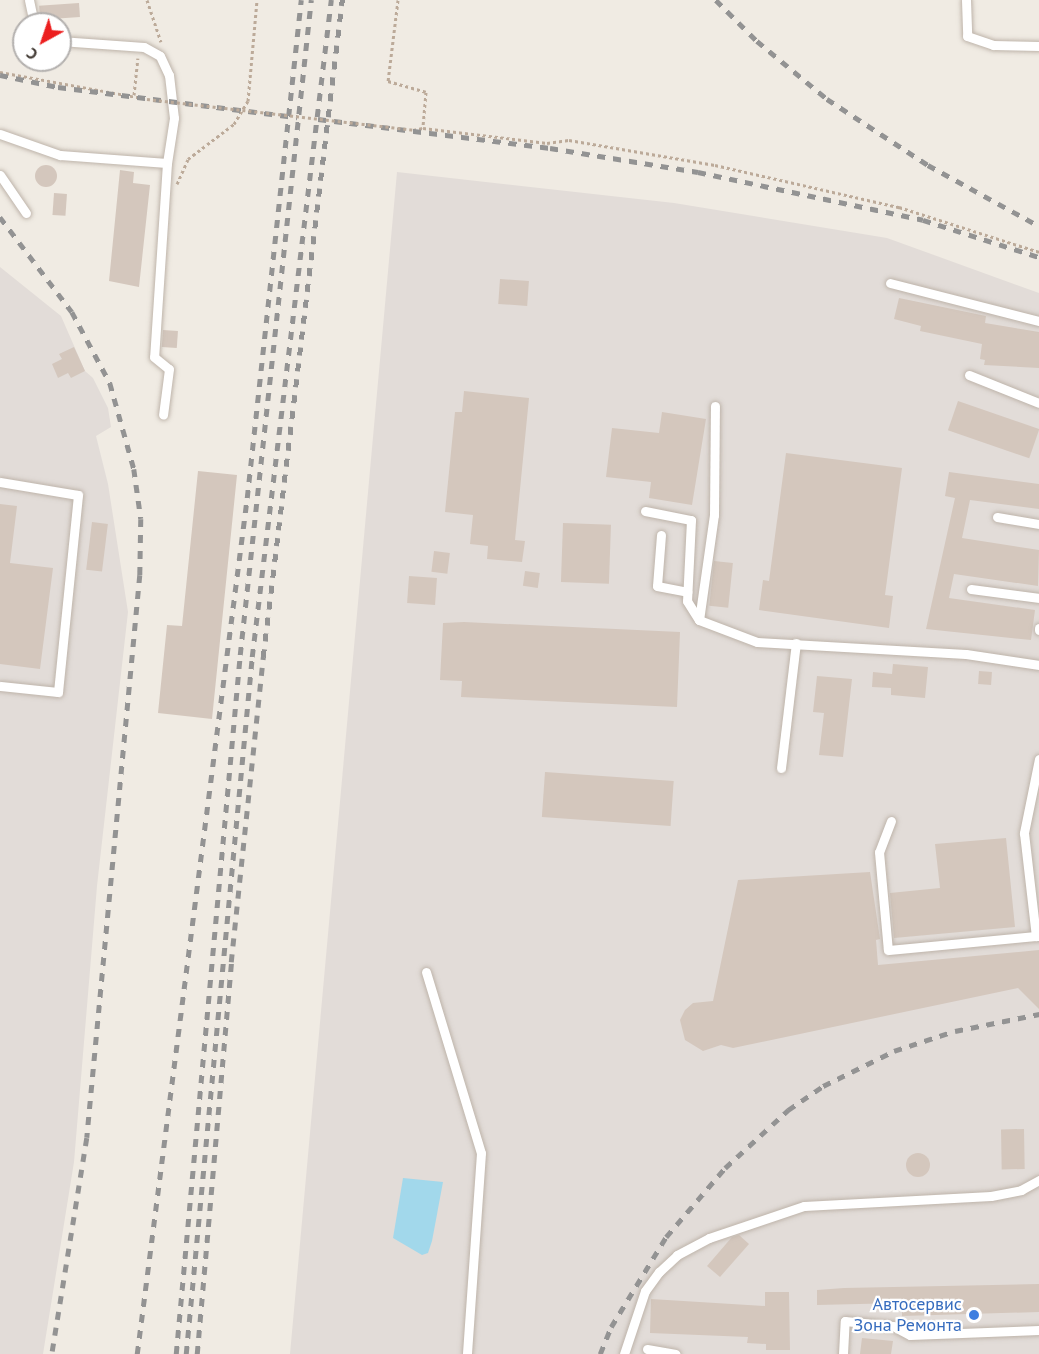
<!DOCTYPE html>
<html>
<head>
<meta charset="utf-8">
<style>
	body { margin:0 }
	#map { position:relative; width:1039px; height:1354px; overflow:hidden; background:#f0ebe3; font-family:"PT Sans",sans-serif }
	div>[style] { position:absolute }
	.industrial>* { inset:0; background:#e2dcd8 }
	.water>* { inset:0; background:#a2d8eb }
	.building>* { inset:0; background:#d4c7bd; transform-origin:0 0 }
	.round { border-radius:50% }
	.path>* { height:3px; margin-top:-1.5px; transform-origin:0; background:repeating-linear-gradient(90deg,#bcaa99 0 3px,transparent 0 6px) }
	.roads { filter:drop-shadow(0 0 2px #beb4aa) drop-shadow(0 0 2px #beb4aa) }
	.lane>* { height:9px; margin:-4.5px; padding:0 4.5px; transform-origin:4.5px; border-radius:4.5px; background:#fff }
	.rail>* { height:4.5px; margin-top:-2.25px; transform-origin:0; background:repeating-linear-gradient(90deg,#939393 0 8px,transparent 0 16px) }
	.path-bridge>* { height:3px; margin-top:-1.5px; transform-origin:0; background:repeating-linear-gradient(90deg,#bcaa99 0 3px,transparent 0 6px) }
	.dots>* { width:16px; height:16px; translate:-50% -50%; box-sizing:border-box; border:3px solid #fff; border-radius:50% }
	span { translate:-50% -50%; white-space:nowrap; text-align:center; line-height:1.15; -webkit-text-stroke:4.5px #fff; paint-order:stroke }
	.shop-label { font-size:18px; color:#366cbe }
	.right { translate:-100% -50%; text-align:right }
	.north { position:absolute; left:12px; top:12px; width:60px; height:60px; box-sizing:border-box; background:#fff; border:2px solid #b3b0ae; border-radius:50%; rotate:220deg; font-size:16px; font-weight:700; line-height:24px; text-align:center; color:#423a34 }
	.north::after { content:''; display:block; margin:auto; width:21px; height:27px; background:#ec1f1f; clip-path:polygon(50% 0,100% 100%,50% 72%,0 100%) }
</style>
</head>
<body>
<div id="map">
	<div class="industrial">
		<div style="clip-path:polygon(397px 172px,674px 203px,887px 238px,1039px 293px,1039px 1354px,290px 1354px)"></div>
		<div style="clip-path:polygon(0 267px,61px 316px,85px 371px,93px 378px,108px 408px,111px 427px,96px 436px,108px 484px,128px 612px,97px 886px,74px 1162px,43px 1354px,0 1354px)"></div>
	</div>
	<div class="water">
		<div style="clip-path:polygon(403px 1178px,443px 1182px,432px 1241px,428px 1253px,422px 1255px,393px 1238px)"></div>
	</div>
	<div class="building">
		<div style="left:79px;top:3px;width:14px;height:40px;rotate:86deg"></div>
		<div class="round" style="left:35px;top:165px;width:22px;height:22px"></div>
		<div style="clip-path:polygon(120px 170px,134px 172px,133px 183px,150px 185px,139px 287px,109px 281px)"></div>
		<div style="left:54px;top:193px;width:13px;height:22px;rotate:4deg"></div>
		<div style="left:500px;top:279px;width:29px;height:25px;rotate:4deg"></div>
		<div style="clip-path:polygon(899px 298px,986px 316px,985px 323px,1039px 332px,1039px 368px,984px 365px,985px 360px,980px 359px,982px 344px,920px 331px,921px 326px,894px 319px)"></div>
		<div style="left:163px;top:330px;width:15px;height:17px;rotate:4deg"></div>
		<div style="clip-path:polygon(74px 347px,85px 371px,71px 378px,68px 373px,58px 378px,52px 364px,62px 359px,59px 354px)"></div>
		<div style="clip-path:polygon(464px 391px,529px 398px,515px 540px,525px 541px,522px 562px,487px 559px,488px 546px,470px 544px,473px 515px,445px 512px,455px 412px,462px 412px)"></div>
		<div style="left:958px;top:401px;width:86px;height:31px;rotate:19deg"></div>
		<div style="clip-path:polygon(662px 412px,706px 419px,692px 505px,649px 498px,651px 482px,606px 477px,612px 428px,659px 433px)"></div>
		<div style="clip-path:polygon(786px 453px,902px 468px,885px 595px,893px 596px,889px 628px,759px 610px,763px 580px,769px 581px)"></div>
		<div style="clip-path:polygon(198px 471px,237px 475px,212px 719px,158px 713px,167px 625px,182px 626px)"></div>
		<div style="clip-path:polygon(949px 472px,1039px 484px,1039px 509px,970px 500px,962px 538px,1039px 550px,1038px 586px,954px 574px,949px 598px,1035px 610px,1031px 640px,926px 629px,955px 498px,945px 496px)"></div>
		<div style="clip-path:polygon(0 504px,17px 506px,10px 563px,53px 568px,40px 669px,0 664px)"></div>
		<div style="left:92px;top:522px;width:16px;height:48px;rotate:7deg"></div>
		<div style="left:563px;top:523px;width:48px;height:59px;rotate:2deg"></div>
		<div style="left:434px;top:551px;width:16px;height:21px;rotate:7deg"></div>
		<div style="left:714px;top:561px;width:19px;height:45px;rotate:6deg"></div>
		<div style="left:525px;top:571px;width:15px;height:15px;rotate:8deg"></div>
		<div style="left:409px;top:576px;width:28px;height:27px;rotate:4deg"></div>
		<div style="clip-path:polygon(464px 622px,680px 632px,677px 707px,461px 697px,462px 681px,440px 680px,443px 623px)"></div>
		<div style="clip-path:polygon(893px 664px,928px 667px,925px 698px,891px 695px,891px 688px,872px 687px,873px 672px,892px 674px)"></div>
		<div style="left:979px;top:671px;width:13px;height:13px;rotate:4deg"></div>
		<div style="clip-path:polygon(817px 676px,852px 679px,843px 757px,819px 755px,824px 713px,813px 712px)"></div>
		<div style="left:545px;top:772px;width:129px;height:45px;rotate:4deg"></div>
		<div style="clip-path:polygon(1006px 838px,1015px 927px,894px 938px,890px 893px,940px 888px,935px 844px)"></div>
		<div style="clip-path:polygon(870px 872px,880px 939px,876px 940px,878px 965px,1039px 950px,1039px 1009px,1018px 988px,733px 1048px,721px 1045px,703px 1051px,685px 1040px,680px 1020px,685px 1010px,693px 1003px,713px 1001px,738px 880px)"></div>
		<div style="left:1024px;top:1129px;width:40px;height:23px;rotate:89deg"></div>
		<div class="round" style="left:906px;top:1153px;width:24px;height:24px"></div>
		<div style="clip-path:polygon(739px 1235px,749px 1244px,720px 1277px,707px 1266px,732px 1237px)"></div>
		<div style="clip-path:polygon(1039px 1284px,1039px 1312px,902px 1316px,902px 1303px,817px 1305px,817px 1290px,844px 1288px)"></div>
		<div style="clip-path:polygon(765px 1292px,789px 1292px,790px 1350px,766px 1350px,766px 1344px,747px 1343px,748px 1337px,650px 1333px,651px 1299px,765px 1306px)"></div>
		<div style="clip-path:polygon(862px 1338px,893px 1341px,891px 1354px,860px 1354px)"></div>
	</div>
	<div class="path">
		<div style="left:147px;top:0;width:44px;rotate:71.6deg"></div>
		<div style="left:398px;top:0;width:82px;rotate:97deg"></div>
		<div style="left:388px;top:81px;width:40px;rotate:16deg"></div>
		<div style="left:426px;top:92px;width:36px;rotate:95deg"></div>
		<div style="left:0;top:72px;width:149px;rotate:10.4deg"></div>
		<div style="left:134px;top:95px;width:37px;rotate:-84deg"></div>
		<div style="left:413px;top:130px;width:10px;rotate:-11deg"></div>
		<div style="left:423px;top:128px;width:125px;rotate:6.9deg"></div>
		<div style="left:547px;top:143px;width:22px;rotate:-8deg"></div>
		<div style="left:569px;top:140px;width:148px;rotate:9.7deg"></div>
		<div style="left:715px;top:165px;width:189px;rotate:12.9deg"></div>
		<div style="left:899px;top:207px;width:147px;rotate:17.8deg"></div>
		<div style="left:177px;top:184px;width:27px;rotate:-66deg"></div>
		<div style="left:188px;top:159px;width:58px;rotate:-37.3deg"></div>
		<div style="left:234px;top:124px;width:27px;rotate:-59deg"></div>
		<div style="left:248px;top:101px;width:101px;rotate:-84.9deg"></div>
	</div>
	<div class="roads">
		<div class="lane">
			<div style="left:29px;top:0;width:25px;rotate:78deg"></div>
			<div style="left:966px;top:0;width:36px;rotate:88deg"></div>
			<div style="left:967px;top:36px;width:28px;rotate:19deg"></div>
			<div style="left:993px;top:45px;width:46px;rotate:1.2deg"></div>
			<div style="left:60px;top:41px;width:84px;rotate:4.1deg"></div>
			<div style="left:144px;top:47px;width:18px;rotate:29deg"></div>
			<div style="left:160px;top:56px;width:21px;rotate:65deg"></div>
			<div style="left:169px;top:75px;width:43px;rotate:83.4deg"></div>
			<div style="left:174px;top:118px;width:46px;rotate:98.8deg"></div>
			<div style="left:167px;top:163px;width:194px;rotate:93.8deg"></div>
			<div style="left:154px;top:357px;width:19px;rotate:39deg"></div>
			<div style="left:169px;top:369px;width:46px;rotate:97.4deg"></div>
			<div style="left:0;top:134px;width:64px;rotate:19.3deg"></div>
			<div style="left:60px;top:155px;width:107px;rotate:4.3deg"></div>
			<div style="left:0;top:175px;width:46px;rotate:55.6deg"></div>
			<div style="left:890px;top:283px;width:154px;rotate:14.3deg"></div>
			<div style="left:969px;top:375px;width:75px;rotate:21.8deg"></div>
			<div style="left:0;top:482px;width:79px;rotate:9.5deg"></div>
			<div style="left:78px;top:495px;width:198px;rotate:95.8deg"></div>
			<div style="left:58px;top:692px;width:58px;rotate:-174.1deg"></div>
			<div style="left:645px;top:511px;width:47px;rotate:11.1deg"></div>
			<div style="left:691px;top:520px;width:81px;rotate:92.8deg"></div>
			<div style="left:687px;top:601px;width:22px;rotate:58deg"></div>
			<div style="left:699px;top:620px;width:62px;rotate:20.8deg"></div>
			<div style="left:757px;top:642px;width:209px;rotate:3.3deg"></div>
			<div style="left:966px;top:654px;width:74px;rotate:8.6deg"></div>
			<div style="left:997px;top:517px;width:43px;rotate:9.5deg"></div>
			<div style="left:661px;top:535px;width:51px;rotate:94.5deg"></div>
			<div style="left:657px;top:586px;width:31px;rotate:11deg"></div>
			<div style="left:971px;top:589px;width:69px;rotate:7.5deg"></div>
			<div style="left:699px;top:620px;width:106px;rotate:-81.9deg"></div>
			<div style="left:714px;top:515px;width:109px;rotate:-89.5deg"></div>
			<div style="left:1039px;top:630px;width:2px;rotate:-90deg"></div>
			<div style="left:1039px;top:759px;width:76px;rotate:101.5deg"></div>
			<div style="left:1024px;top:833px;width:104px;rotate:83.4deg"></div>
			<div style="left:1036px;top:936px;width:3px"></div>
			<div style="left:781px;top:768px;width:126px;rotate:-83.2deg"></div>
			<div style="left:891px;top:821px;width:33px;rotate:111deg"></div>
			<div style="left:879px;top:852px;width:98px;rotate:84.8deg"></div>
			<div style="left:888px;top:950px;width:149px;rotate:-5.4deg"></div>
			<div style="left:426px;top:972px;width:189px;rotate:73.1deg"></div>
			<div style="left:481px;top:1153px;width:201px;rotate:94deg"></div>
			<div style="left:647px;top:1349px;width:29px;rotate:10deg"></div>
			<div style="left:624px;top:1354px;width:66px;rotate:-71.6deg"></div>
			<div style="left:645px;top:1291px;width:24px;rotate:-54deg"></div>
			<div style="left:659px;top:1272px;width:25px;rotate:-43deg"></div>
			<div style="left:677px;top:1255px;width:36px;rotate:-28deg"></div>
			<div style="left:709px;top:1238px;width:100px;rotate:-18.6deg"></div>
			<div style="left:804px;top:1206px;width:187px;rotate:-3.1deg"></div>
			<div style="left:991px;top:1196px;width:31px;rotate:-11deg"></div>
			<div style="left:1021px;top:1190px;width:21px;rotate:-29deg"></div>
			<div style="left:843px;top:1354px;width:33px;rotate:-87deg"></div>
			<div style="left:845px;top:1321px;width:48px;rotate:5.9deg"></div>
			<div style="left:893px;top:1326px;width:19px;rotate:28deg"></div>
			<div style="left:910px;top:1335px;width:129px;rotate:-2.2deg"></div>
		</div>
	</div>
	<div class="rail">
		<div style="left:716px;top:0;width:58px;rotate:45deg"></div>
		<div style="left:757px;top:41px;width:91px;rotate:39.6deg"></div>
		<div style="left:827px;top:99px;width:121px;rotate:33.2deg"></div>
		<div style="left:928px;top:165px;width:127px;rotate:28.8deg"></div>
		<div style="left:0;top:75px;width:59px;rotate:11.7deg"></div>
		<div style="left:58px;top:87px;width:241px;rotate:7.2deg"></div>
		<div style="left:318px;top:119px;width:234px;rotate:7.1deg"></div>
		<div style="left:550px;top:148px;width:150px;rotate:9.2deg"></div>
		<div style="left:698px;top:172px;width:230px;rotate:12deg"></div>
		<div style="left:923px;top:220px;width:122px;rotate:17.7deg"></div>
		<div style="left:0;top:217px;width:119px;rotate:52.8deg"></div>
		<div style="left:72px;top:312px;width:81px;rotate:61.8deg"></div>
		<div style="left:110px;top:383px;width:89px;rotate:74.4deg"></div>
		<div style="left:134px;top:469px;width:50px;rotate:82deg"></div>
		<div style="left:141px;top:519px;width:56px;rotate:91deg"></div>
		<div style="left:140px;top:575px;width:565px;rotate:95.38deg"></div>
		<div style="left:87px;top:1138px;width:219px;rotate:99.2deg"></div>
		<div style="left:137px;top:1354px;width:863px;rotate:-82.68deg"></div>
		<div style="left:247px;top:498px;width:501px;rotate:-83.81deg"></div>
		<div style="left:176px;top:1354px;width:702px;rotate:-84.77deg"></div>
		<div style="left:240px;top:655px;width:659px;rotate:-83.81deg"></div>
		<div style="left:186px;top:1354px;width:700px;rotate:-84.59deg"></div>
		<div style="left:252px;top:657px;width:662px;rotate:-83.14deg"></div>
		<div style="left:197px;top:1354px;width:393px;rotate:-85deg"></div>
		<div style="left:231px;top:962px;width:307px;rotate:-84deg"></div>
		<div style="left:263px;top:657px;width:662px;rotate:-83.14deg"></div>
		<div style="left:600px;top:1354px;width:29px;rotate:-68deg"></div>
		<div style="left:611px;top:1327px;width:105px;rotate:-58.6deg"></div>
		<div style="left:666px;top:1237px;width:91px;rotate:-49.5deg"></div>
		<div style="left:725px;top:1168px;width:86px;rotate:-42.6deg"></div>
		<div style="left:788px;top:1110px;width:42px;rotate:-34.4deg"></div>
		<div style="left:823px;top:1086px;width:79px;rotate:-26.2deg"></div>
		<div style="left:894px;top:1051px;width:64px;rotate:-18.2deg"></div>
		<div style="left:955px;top:1031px;width:86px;rotate:-11.4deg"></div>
	</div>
	<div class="path-bridge">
		<div style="left:147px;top:99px;width:268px;rotate:6.6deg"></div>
	</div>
	<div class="dots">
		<div style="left:974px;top:1315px;background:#3f7fe0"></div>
	</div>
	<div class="shop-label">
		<span class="right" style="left:962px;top:1315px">Автосервис<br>Зона Ремонта</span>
	</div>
	<div class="north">С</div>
</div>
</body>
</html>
